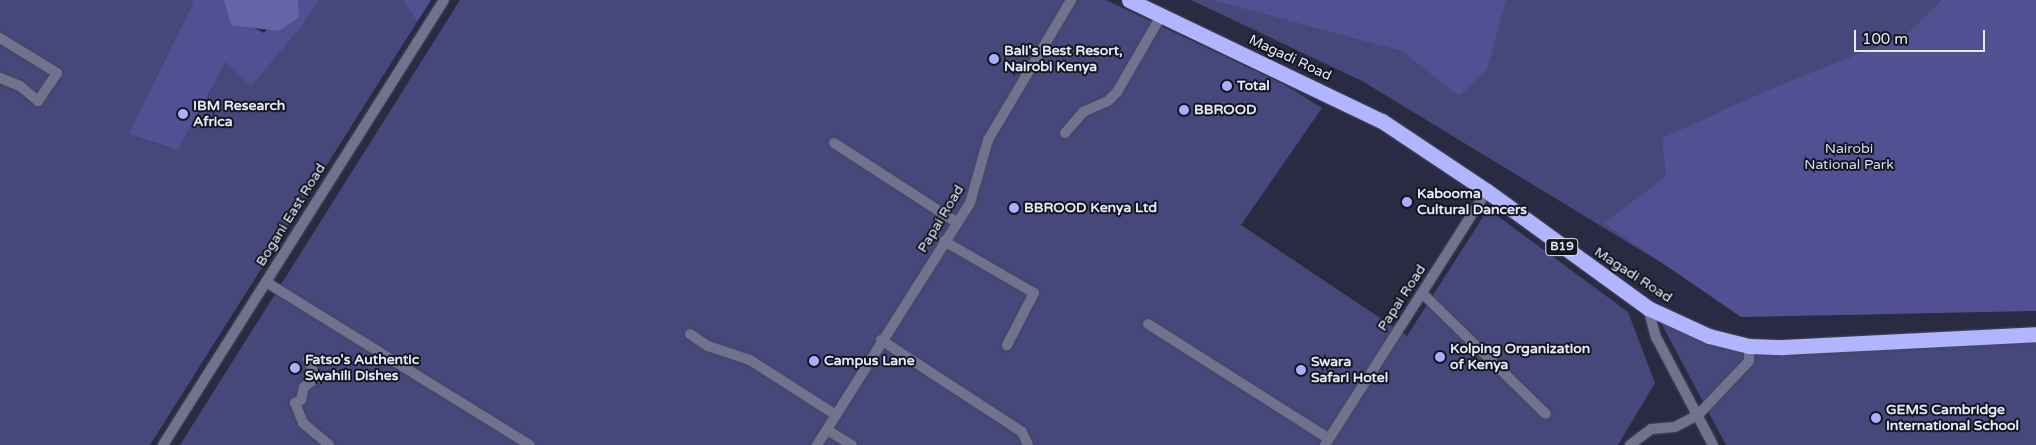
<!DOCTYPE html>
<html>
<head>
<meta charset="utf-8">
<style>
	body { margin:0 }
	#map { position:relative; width:2036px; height:445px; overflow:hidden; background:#2a2b43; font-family:"Varela Round",sans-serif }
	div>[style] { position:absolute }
	.green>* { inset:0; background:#46477a }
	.forest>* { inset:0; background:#505092 }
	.water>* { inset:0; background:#6365a8 }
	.roads { filter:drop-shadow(0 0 1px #46465b) drop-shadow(0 0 1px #46465b) }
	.street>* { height:10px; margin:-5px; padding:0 5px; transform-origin:5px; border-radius:5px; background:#70728e }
	.highway>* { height:15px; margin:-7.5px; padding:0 7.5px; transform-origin:7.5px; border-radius:7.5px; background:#b1b5ff }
	.dots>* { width:14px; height:14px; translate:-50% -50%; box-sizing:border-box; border:2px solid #141520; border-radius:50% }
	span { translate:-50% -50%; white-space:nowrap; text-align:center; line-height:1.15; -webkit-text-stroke:4px #141520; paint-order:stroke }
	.shield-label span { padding:1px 4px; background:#141520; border:1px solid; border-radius:4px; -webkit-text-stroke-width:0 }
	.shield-label { font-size:12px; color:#e7e8f8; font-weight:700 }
	.poi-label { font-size:14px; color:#e7e8f8; font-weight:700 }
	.left { translate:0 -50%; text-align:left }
	.street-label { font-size:14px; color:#e7e8f8 }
	.park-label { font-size:14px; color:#dadcf0 }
	.scale { position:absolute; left:1854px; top:30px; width:131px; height:22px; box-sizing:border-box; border:2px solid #e7e8f8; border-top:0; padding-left:6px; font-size:15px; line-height:18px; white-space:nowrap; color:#e7e8f8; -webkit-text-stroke:4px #141520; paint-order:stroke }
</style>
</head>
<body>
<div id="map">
	<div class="green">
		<div style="clip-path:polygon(0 0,190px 0,193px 3px,128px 134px,178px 150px,226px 62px,251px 85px,302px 26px,320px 0,402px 0,417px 22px,150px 445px,0 445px)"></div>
		<div style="clip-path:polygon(460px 0,1106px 0,1285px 85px,1322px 108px,1241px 225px,1407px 336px,1488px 209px,1628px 312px,1655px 383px,1618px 445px,180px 445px)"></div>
		<div style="clip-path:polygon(1191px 0,2036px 0,2036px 308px,1852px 315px,1742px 303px,1698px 285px,1362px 81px)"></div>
		<div style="clip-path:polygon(1660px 321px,1727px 349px,1903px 349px,2036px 342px,2036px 445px,1726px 445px)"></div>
	</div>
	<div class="forest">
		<div style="clip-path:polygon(190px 0,232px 0,229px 15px,264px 33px,289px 0,320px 0,302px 26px,251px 86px,226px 62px,178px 150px,128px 134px,193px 3px)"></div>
		<div style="clip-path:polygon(402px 0,431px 0,417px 22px)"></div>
		<div style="clip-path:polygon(1212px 0,1506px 0,1487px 70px,1459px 96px,1402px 51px)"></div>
		<div style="clip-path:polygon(1942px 0,2036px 0,2036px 311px,1741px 317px,1604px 223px,1666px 176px,1662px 138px,1780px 85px,1906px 35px)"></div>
	</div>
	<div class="water">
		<div style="clip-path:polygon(224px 0,298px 0,299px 17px,279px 31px,231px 25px)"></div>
	</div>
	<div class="roads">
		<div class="street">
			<div style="left:0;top:38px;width:67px;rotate:31.6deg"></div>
			<div style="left:57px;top:73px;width:34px;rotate:124deg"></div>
			<div style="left:38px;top:101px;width:23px;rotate:-140deg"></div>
			<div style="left:20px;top:86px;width:22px;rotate:-158deg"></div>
			<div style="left:1065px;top:133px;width:28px;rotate:-49deg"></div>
			<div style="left:1083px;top:112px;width:27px;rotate:-24deg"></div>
			<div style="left:1108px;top:101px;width:13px;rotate:-45deg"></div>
			<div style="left:1117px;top:92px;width:88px;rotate:-59.9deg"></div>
			<div style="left:834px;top:143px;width:145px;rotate:32.9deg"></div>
			<div style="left:944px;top:241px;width:104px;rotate:30deg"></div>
			<div style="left:1034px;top:293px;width:59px;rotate:117.4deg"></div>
			<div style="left:266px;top:282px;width:310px;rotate:31.7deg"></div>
			<div style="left:1422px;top:293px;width:173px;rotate:44.3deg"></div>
			<div style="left:1648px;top:308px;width:30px;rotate:75deg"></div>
			<div style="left:1656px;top:337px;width:122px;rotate:62.2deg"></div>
			<div style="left:1148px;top:324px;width:214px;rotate:32.4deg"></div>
			<div style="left:690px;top:334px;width:22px;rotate:34deg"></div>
			<div style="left:708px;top:346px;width:44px;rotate:18.4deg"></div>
			<div style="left:750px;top:360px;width:102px;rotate:32.6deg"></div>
			<div style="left:881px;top:340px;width:168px;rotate:33.1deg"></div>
			<div style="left:1022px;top:432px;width:14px;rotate:65deg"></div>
			<div style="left:308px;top:359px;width:21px;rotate:67deg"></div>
			<div style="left:316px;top:378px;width:15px;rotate:143deg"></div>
			<div style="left:304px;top:387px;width:13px;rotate:103deg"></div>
			<div style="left:301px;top:400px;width:7px;rotate:153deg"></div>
			<div style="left:295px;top:403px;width:22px;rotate:68deg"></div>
			<div style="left:303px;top:423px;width:34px;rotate:40deg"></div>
			<div style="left:827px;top:430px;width:29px;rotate:31deg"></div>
			<div style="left:163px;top:445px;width:526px;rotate:-57.73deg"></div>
			<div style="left:817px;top:445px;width:286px;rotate:-57.7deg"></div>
			<div style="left:970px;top:203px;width:66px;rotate:-74.1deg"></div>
			<div style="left:988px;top:140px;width:163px;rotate:-59.3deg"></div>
			<div style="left:1325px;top:445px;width:301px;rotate:-57.5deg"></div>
			<div style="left:1630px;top:445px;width:26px;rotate:-37deg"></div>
			<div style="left:1651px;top:429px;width:24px;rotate:-5deg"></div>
			<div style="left:1675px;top:427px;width:26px;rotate:-28deg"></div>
			<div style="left:1698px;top:415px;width:74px;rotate:-46.6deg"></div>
			<div style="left:1749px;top:361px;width:15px;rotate:-90deg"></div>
		</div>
		<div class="highway">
			<div style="left:1129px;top:0;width:280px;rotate:25.6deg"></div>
			<div style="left:1382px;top:121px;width:126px;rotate:33.7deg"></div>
			<div style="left:1487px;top:191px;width:199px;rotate:36deg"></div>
			<div style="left:1648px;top:308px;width:67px;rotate:24.7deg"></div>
			<div style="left:1709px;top:336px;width:41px;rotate:14deg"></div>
			<div style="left:1749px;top:346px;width:34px;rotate:2deg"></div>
			<div style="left:1783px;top:347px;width:253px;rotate:-2.9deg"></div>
		</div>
	</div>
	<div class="dots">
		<div style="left:994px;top:59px;background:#abaffb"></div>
		<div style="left:1227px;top:86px;background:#abaffb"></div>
		<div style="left:1184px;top:110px;background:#abaffb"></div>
		<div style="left:183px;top:114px;background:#abaffb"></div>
		<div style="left:1407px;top:202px;background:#abaffb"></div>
		<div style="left:1014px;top:208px;background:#abaffb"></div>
		<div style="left:1440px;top:357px;background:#abaffb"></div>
		<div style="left:814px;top:361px;background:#abaffb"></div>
		<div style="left:295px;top:368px;background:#abaffb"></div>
		<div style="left:1301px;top:370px;background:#abaffb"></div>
		<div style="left:1876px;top:418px;background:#abaffb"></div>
	</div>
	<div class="shield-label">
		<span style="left:1562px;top:247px">B19</span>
	</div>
	<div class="poi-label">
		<span class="left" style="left:1004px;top:59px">Bali's Best Resort,<br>Nairobi Kenya</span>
		<span class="left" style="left:1237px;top:86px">Total</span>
		<span class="left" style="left:193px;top:114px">IBM Research<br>Africa</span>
		<span class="left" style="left:1194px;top:110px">BBROOD</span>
		<span class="left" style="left:1417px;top:202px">Kabooma<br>Cultural Dancers</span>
		<span class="left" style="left:1024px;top:208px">BBROOD Kenya Ltd</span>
		<span class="left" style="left:1450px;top:357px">Kolping Organization<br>of Kenya</span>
		<span class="left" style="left:305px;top:368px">Fatso's Authentic<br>Swahili Dishes</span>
		<span class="left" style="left:824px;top:361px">Campus Lane</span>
		<span class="left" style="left:1311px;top:370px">Swara<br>Safari Hotel</span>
		<span class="left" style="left:1886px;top:418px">GEMS Cambridge<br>International School</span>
	</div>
	<div class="street-label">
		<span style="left:1290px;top:58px;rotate:25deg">Magadi Road</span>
		<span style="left:291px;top:215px;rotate:-58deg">Bogani East Road</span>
		<span style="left:941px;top:219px;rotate:-59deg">Papai Road</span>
		<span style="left:1633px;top:275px;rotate:33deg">Magadi Road</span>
		<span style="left:1402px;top:298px;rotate:-57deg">Papai Road</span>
	</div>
	<div class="park-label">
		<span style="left:1849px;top:157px">Nairobi<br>National Park</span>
	</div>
	<div class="scale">100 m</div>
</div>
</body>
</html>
